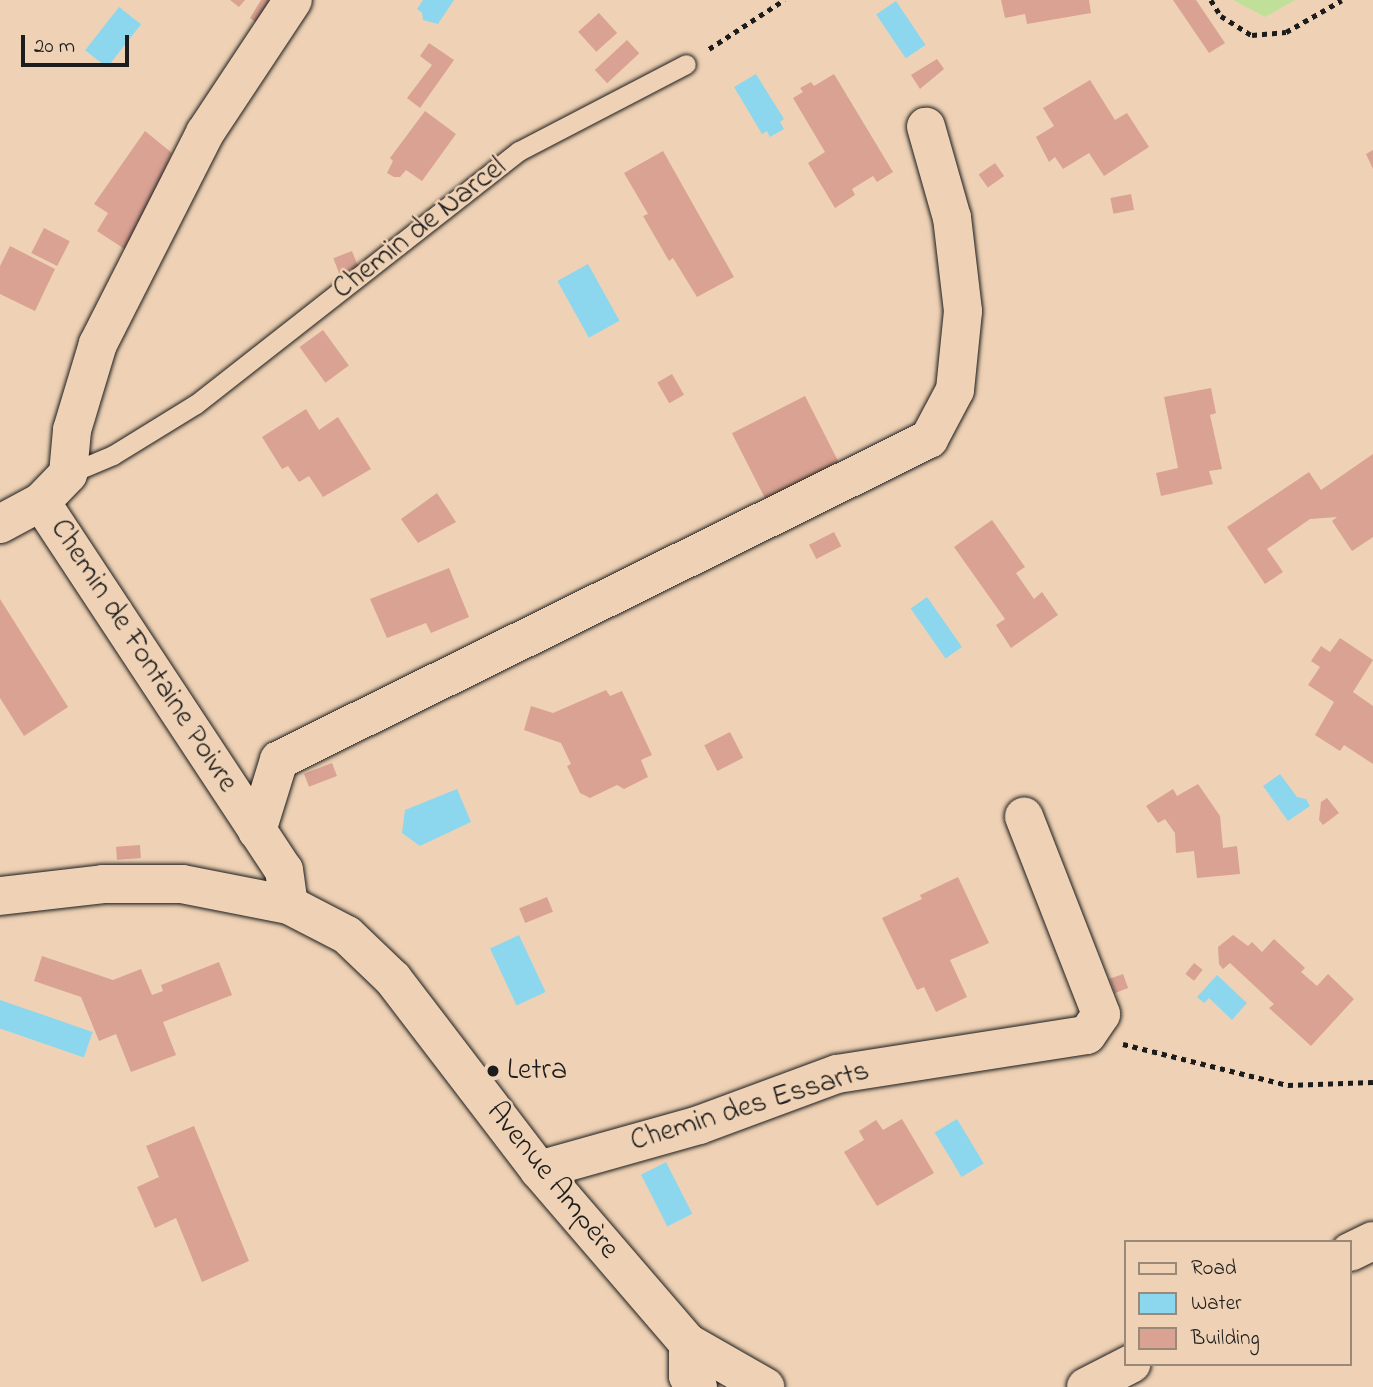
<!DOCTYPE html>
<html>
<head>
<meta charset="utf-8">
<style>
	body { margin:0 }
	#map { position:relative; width:1373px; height:1387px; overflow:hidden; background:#efd2b5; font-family:"Indie Flower",sans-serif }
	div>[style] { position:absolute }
	.green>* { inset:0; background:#c0e099 }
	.water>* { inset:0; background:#8dd7ee; transform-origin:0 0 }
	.building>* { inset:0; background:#d9a292; transform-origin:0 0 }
	.path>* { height:4.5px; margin-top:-2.25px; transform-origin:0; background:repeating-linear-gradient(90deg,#1c1c1c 0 5px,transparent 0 10px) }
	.roads { filter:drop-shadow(0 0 2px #1c1c1c) drop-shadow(0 0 2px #1c1c1c) }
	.service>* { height:19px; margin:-9.5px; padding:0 9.5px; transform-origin:9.5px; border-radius:9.5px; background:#efd2b5 }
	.minor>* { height:38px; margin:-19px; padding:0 19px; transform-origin:19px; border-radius:19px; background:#efd2b5 }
	.secondary>* { height:38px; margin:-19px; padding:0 19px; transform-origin:19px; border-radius:19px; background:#efd2b5 }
	.dots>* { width:19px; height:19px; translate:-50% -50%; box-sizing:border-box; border:4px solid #efd2b5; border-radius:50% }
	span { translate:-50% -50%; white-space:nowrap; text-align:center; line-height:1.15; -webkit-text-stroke:5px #efd2b5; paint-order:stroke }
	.street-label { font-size:30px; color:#1c1c1c }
	.poi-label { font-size:30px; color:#1c1c1c }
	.left { translate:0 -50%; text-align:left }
	.legend { position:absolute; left:1124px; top:1240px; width:228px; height:126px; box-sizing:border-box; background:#efd2b5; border:2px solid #9b8978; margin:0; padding:9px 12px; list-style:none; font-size:21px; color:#1c1c1c }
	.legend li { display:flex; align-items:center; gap:14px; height:35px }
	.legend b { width:35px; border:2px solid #9b8978 }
	.scale { position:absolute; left:21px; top:35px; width:108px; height:32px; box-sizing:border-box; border:4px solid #1c1c1c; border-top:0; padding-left:9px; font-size:21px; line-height:24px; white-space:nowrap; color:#1c1c1c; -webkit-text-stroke:5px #efd2b5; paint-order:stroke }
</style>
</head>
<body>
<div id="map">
	<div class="green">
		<div style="clip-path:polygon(1233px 0,1295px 0,1265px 17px)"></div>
	</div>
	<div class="water">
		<div style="clip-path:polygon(423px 0,454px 0,438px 24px,423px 20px,422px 13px,417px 9px)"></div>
		<div style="left:896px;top:1px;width:53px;height:24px;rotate:56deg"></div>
		<div style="left:119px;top:7px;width:28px;height:55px;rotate:38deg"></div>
		<div style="clip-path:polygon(756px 74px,784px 119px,780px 122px,784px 129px,770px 137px,767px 131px,762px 134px,734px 87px)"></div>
		<div style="left:588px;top:264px;width:65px;height:35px;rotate:61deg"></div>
		<div style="left:927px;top:597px;width:61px;height:20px;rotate:55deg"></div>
		<div style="clip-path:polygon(1280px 774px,1297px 797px,1306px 799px,1310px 806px,1288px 821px,1263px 786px)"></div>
		<div style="clip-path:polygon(457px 789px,471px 822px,420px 846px,402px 833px,405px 810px)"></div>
		<div style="left:519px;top:935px;width:63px;height:32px;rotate:65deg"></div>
		<div style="clip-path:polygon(1217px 975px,1247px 1003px,1232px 1020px,1209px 998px,1204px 1003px,1197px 997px)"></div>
		<div style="left:0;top:1000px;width:98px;height:27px;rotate:19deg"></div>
		<div style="left:957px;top:1119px;width:52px;height:26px;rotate:59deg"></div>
		<div style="left:666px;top:1162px;width:58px;height:28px;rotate:63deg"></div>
	</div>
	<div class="building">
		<div style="clip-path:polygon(230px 0,245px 0,239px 7px)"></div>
		<div style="clip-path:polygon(261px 0,277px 0,260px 25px,250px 18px)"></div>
		<div style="clip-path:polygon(1001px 0,1089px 0,1091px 13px,1027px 24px,1025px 14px,1005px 18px)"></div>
		<div style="clip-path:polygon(1173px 0,1196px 0,1225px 43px,1209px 53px)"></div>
		<div style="left:599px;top:13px;width:27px;height:28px;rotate:48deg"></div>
		<div style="left:627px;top:40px;width:18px;height:44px;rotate:47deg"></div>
		<div style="clip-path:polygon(429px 43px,454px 60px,420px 108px,407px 98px,432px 65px,420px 56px)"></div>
		<div style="clip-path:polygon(937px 59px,944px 69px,920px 89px,911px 75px)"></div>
		<div style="clip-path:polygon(834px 74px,893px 172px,877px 182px,873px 176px,852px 189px,855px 195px,835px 208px,808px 163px,825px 152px,793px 98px,803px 92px,800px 88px,811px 82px,814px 86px)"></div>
		<div style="clip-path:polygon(1090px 80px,1115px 120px,1127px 113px,1149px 147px,1104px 176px,1089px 153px,1063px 169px,1055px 157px,1049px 162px,1036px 137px,1054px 126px,1043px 108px)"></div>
		<div style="clip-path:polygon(425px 111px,456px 134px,422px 181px,406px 170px,400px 177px,394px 177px,387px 173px,393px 161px,390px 158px)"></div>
		<div style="clip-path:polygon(145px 131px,172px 153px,129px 252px,97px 231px,108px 213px,94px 204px)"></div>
		<div style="clip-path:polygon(1373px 150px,1373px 169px,1366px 154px)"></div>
		<div style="clip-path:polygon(663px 151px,734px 277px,697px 297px,673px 258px,669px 261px,643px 216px,648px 214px,624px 173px)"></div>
		<div style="left:995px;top:163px;width:16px;height:20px;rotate:55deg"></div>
		<div style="left:1131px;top:194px;width:16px;height:21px;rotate:79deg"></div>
		<div style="left:44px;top:228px;width:29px;height:28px;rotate:27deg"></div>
		<div style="clip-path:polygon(10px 246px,55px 269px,35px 311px,0 294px,0 266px)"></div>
		<div style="left:352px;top:251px;width:17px;height:20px;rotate:69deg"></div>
		<div style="left:323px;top:330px;width:44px;height:29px;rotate:54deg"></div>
		<div style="left:672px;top:374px;width:24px;height:17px;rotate:60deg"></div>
		<div style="clip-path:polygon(1211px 388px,1216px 413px,1210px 415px,1222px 469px,1209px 471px,1213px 484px,1161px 496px,1156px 473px,1178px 468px,1164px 397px)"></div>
		<div style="left:805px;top:396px;width:74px;height:82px;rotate:63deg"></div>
		<div style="clip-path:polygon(306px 409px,319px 430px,338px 417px,371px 469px,323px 497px,309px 476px,299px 482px,288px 466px,282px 469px,262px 437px)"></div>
		<div style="clip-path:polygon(1373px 454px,1373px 537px,1352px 551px,1332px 521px,1337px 517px,1310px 519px,1267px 549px,1283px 572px,1265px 584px,1227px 527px,1309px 472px,1321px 490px)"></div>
		<div style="clip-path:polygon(437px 493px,456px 522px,418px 543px,401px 519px)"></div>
		<div style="clip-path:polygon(992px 520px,1025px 567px,1016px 573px,1034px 599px,1042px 592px,1058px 615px,1011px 648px,996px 625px,1005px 619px,954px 547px)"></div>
		<div style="left:834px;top:532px;width:16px;height:28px;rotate:63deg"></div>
		<div style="clip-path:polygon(449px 568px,469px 617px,431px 633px,426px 623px,387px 638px,370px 599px)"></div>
		<div style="clip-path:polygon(0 599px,68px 707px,24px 736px,0 698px)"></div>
		<div style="clip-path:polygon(1340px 638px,1373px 660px,1353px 692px,1373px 706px,1373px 764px,1344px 745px,1340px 751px,1315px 735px,1334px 702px,1308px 685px,1320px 667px,1311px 661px,1321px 646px,1330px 652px)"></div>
		<div style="clip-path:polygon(606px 690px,610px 696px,622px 691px,652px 755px,641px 760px,648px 777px,624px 789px,617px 785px,590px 798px,580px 793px,567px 766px,571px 764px,561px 743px,524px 730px,531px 706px,553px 713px)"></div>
		<div style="left:730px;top:732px;width:29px;height:29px;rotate:63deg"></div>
		<div style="left:332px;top:763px;width:14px;height:30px;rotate:69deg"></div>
		<div style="clip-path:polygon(1198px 784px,1220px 816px,1223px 848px,1237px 846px,1240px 874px,1197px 878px,1194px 851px,1176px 853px,1175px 833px,1165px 819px,1158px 823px,1146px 806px,1173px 789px,1177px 796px)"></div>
		<div style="clip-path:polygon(1327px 798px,1339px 813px,1323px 825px,1319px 820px,1321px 802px)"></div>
		<div style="left:140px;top:845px;width:13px;height:24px;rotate:86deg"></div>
		<div style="clip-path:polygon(958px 877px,989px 943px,950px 960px,967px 997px,936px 1012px,924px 987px,917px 990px,882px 918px,922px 899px,920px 895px)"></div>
		<div style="left:547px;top:897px;width:16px;height:30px;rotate:68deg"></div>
		<div style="clip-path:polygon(1233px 935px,1248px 946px,1252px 942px,1262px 952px,1274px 939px,1305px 968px,1301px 972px,1317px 986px,1328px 974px,1354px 999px,1311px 1046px,1269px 1008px,1274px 1004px,1230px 963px,1223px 969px,1219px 964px,1218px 947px)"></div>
		<div style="clip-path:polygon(42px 956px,113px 980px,141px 969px,152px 995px,163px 991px,161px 985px,219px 962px,232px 995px,163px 1022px,176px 1055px,131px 1072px,116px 1034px,99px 1041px,81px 997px,34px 981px)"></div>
		<div style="left:1194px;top:963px;width:11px;height:14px;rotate:38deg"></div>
		<div style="left:1123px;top:974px;width:15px;height:14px;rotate:70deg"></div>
		<div style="clip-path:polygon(902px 1119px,934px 1173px,877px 1206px,844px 1152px,864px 1140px,859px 1131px,876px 1120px,883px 1130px)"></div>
		<div style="clip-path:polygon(194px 1126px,249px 1261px,202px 1282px,176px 1218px,155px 1228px,137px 1187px,159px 1177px,146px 1146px)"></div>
	</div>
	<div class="path">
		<div style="left:1211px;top:0;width:19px;rotate:58deg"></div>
		<div style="left:1221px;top:16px;width:36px;rotate:32deg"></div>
		<div style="left:1252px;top:35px;width:34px;rotate:-5deg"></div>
		<div style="left:1286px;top:32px;width:64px;rotate:-29.7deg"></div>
		<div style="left:709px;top:49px;width:90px;rotate:-33.2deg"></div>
		<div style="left:1123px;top:1044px;width:170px;rotate:14deg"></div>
		<div style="left:1288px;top:1085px;width:85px;rotate:-2deg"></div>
	</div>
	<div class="roads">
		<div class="service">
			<div style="left:68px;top:474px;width:49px;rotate:-22.9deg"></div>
			<div style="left:113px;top:455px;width:97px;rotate:-31.6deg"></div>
			<div style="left:196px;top:404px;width:410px;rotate:-38.1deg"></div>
			<div style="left:519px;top:151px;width:188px;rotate:-27.5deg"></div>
		</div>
		<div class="minor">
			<div style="left:41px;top:502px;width:441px;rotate:56.6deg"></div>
			<div style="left:284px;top:870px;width:35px;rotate:82deg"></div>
			<div style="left:0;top:524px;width:47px;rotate:-28.2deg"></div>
			<div style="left:41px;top:502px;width:39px;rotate:-46deg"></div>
			<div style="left:68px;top:474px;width:44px;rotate:-84.8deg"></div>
			<div style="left:72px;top:430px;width:90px;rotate:-73.2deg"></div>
			<div style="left:98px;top:344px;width:237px;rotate:-63.1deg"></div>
			<div style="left:205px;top:133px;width:159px;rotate:-56.5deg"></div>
			<div style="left:257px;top:831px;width:74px;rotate:-72.8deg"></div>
			<div style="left:279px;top:760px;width:725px;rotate:-26.28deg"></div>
			<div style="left:929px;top:439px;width:55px;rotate:-62deg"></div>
			<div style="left:955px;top:390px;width:79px;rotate:-84.2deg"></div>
			<div style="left:963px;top:311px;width:94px;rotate:-96.7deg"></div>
			<div style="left:952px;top:218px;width:95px;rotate:-105.9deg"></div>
			<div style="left:539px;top:1170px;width:166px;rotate:-15.7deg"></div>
			<div style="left:699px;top:1125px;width:147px;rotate:-20.3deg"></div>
			<div style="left:837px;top:1074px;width:253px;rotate:-8.9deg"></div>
			<div style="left:1087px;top:1035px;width:25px;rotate:-56deg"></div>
			<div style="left:1101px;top:1014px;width:212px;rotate:-111.3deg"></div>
			<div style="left:688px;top:1343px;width:33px;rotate:90deg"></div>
			<div style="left:688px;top:1376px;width:15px;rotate:48deg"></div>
		</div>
		<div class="secondary">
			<div style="left:0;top:896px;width:104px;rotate:-6.6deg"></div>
			<div style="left:103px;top:884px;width:79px"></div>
			<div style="left:182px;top:884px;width:109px;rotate:11.1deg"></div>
			<div style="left:289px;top:905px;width:65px;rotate:27.3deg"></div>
			<div style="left:347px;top:935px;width:64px;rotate:43.7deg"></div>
			<div style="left:393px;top:979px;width:240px;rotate:52.6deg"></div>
			<div style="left:539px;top:1170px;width:228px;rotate:49.3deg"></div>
			<div style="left:688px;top:1343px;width:89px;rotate:29.7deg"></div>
			<div style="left:1350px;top:1252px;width:25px;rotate:-26deg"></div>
			<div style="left:1086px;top:1387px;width:51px;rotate:-27.1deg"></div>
		</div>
	</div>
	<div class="dots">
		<div style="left:493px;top:1071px;background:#1c1c1c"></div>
	</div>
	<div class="street-label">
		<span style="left:420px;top:229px;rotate:-38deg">Chemin de Narcel</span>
		<span style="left:143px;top:656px;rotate:57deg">Chemin de Fontaine Poivre</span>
		<span style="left:750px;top:1107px;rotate:-17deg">Chemin des Essarts</span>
		<span style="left:552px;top:1181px;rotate:51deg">Avenue Ampère</span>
	</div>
	<div class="poi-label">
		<span class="left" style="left:507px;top:1071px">Letra</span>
	</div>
	<ul class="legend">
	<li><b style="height:9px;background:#efd2b5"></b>Road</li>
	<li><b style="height:19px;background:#8dd7ee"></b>Water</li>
	<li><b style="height:19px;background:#d9a292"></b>Building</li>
	</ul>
	<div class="scale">20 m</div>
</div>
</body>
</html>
